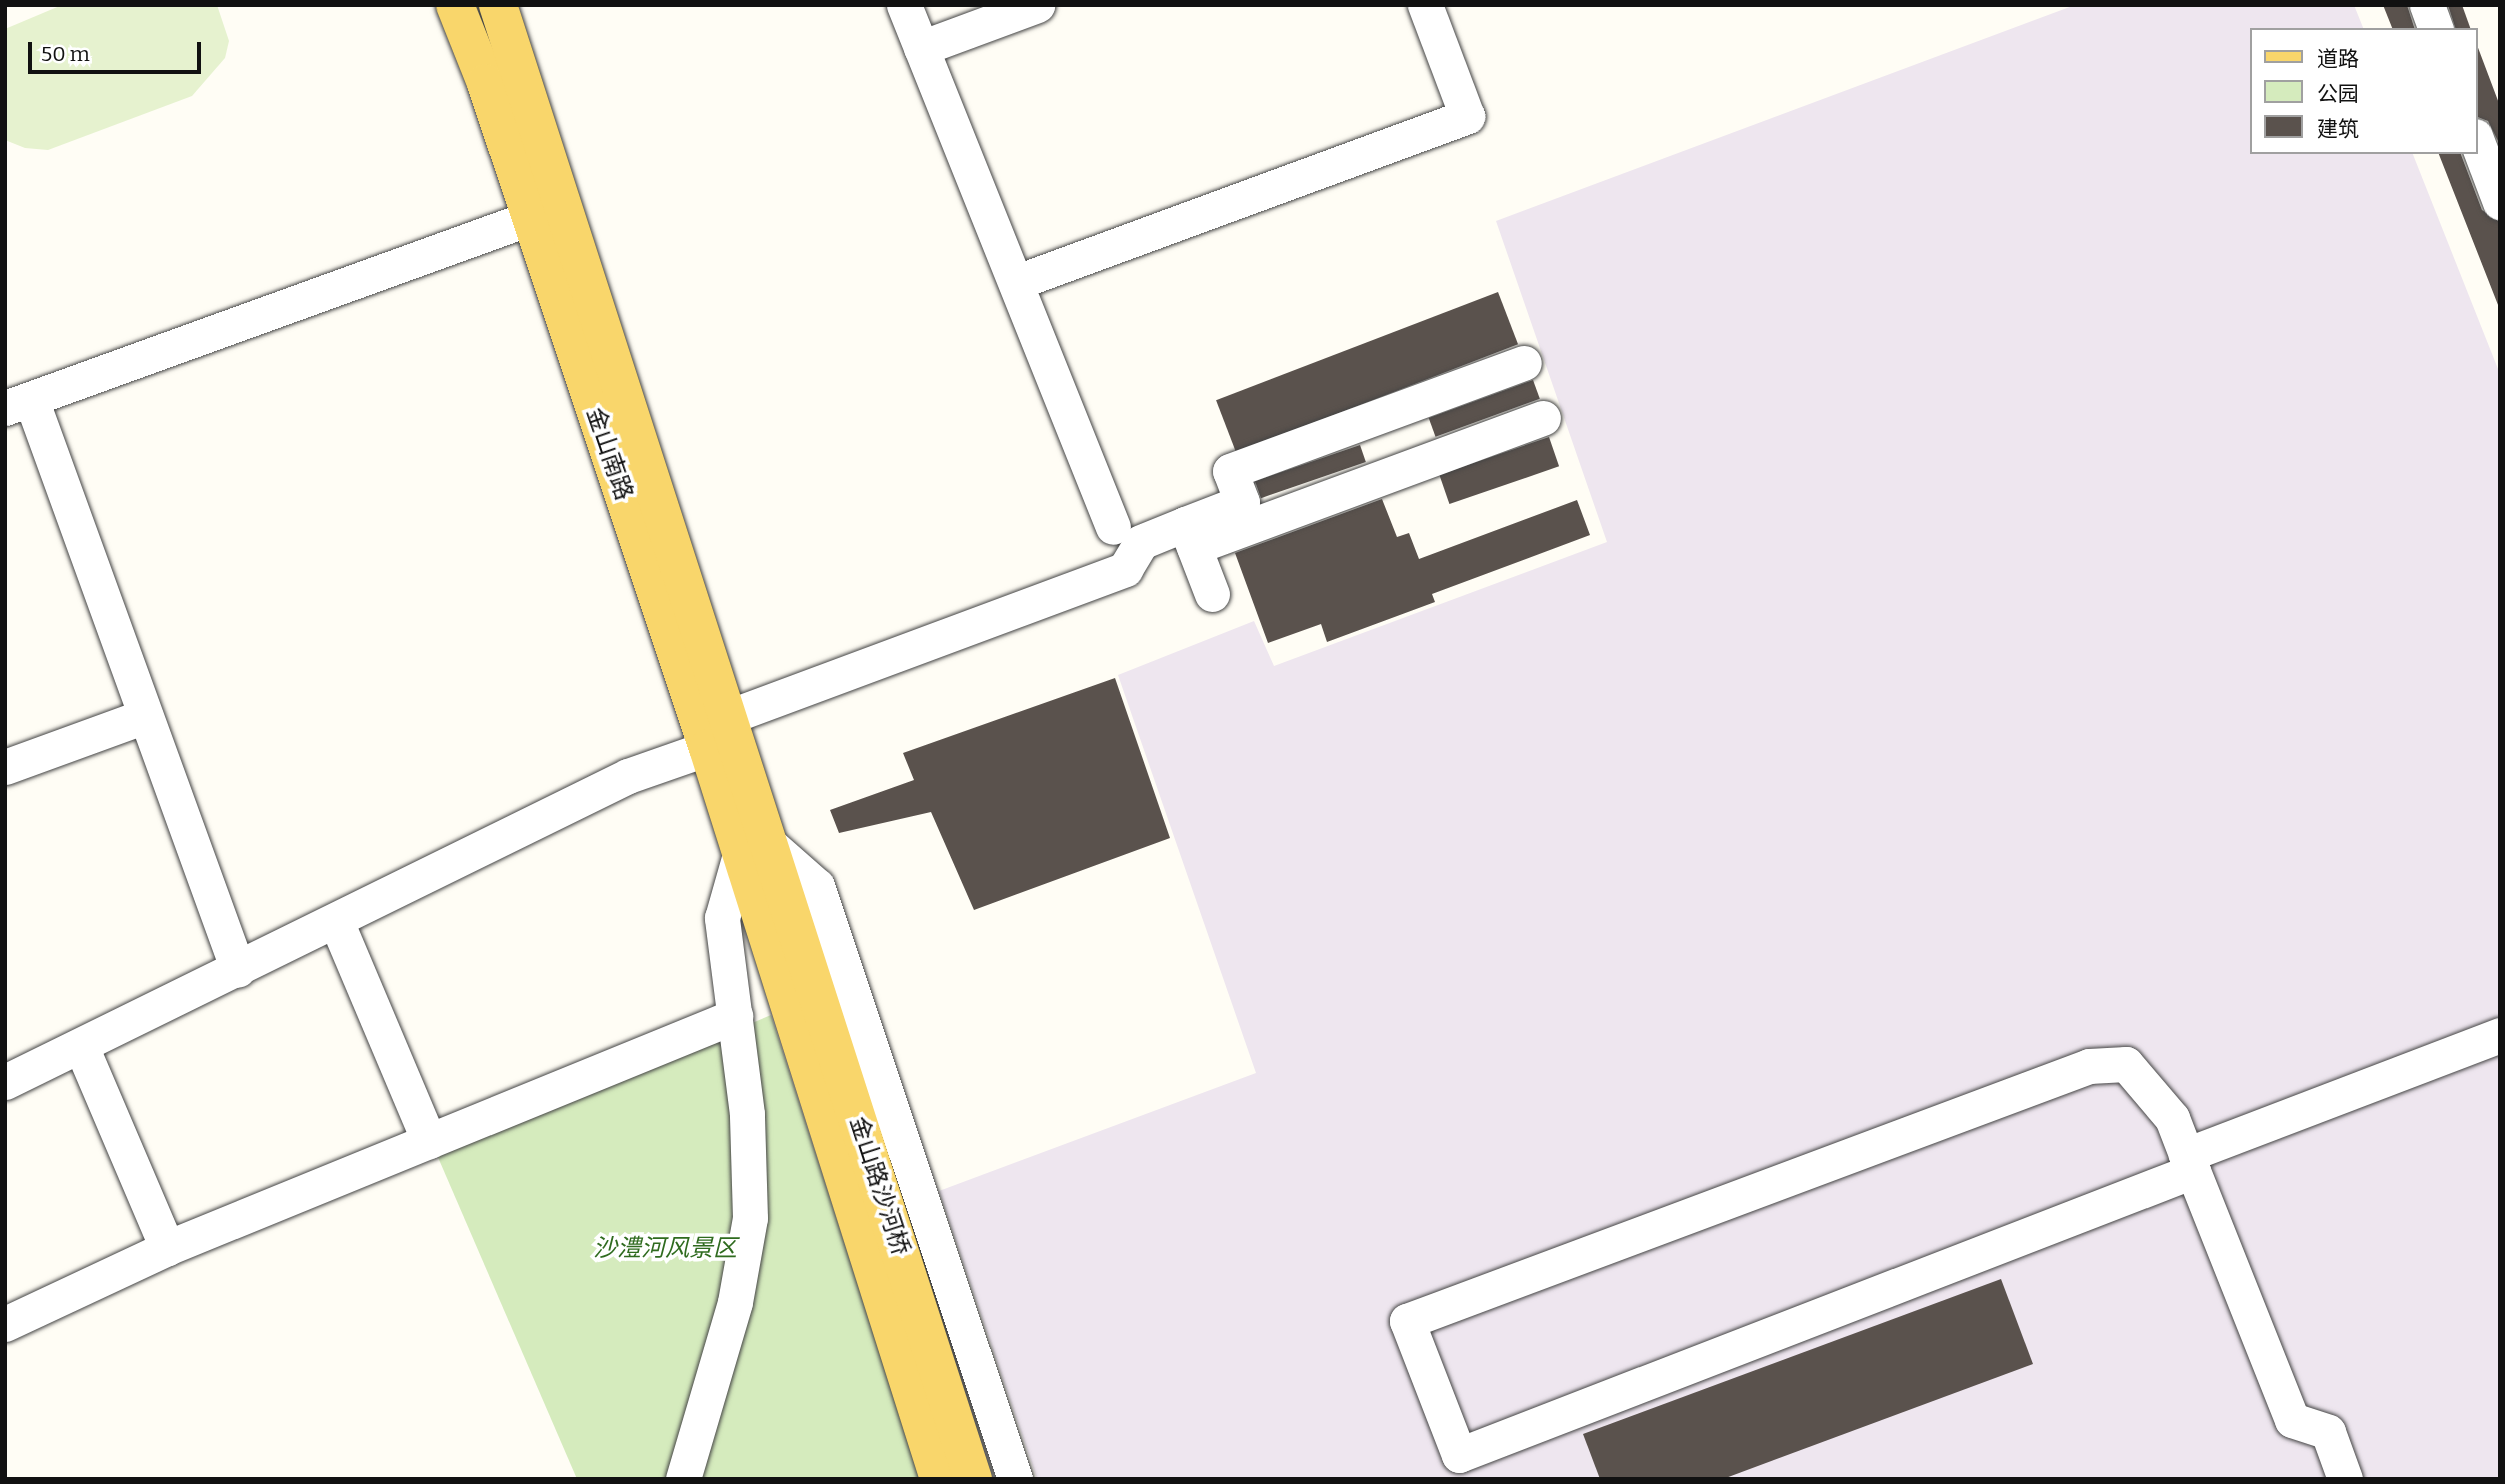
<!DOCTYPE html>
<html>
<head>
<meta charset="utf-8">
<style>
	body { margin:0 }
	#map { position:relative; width:2505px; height:1484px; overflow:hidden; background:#fffdf5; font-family:Bitter,"Noto Sans SC",serif }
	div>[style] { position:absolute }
	.industrial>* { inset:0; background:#eee6ef }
	.green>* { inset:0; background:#d5ebbd }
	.pitch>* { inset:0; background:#e6f2cf }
	.building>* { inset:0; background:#5a524d; transform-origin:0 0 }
	.roads { filter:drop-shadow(0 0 2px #444) drop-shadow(0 0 2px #444) }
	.minor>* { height:35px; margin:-17.5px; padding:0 17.5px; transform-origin:17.5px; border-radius:17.5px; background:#fff }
	.major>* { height:38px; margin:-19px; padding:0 19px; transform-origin:19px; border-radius:19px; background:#f9d66b }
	span { translate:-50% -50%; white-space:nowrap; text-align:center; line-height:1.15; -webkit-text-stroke:7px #fff; paint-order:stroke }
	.street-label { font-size:24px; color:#111 }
	.park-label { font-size:24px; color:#2f6b1f; font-style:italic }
	.frame { position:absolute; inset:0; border:7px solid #111; pointer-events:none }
	.legend { position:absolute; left:2250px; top:28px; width:228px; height:126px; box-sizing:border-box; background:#fff; border:2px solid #a0a0a0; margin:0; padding:9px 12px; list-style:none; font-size:21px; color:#111 }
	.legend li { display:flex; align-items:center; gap:14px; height:35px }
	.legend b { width:35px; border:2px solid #a0a0a0 }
	.scale { position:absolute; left:28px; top:42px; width:173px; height:32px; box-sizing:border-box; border:4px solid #111; border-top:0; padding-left:9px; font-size:21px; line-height:24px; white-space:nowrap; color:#111; -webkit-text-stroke:5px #fff; paint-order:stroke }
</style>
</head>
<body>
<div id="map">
	<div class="industrial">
		<div style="clip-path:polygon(2075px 5px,2354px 5px,2364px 30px,2251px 30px,2251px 152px,2412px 152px,2500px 374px,2500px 1479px,1037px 1479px,939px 1191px,1256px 1073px,1118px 675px,1254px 621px,1274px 666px,1607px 542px,1496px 221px)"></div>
	</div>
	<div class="green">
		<div style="clip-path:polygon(771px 1015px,920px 1479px,577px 1479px,437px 1155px)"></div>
	</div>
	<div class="pitch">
		<div style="clip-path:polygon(62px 5px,217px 5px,229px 41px,225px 58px,192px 96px,48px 150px,25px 148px,5px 140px,5px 29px)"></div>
	</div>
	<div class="building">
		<div style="clip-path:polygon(2383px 5px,2407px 5px,2415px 30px,2393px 30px)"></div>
		<div style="clip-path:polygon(2448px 5px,2462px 5px,2471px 30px,2456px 30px)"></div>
		<div style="clip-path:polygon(2477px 45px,2500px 106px,2500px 145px,2488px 121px,2475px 116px)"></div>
		<div style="clip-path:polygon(2438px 152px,2460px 152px,2482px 210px,2500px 222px,2500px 310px)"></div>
		<div style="left:1498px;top:292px;width:56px;height:302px;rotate:69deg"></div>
		<div style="left:1533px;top:380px;width:20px;height:111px;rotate:70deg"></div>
		<div style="left:1549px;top:437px;width:31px;height:116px;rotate:71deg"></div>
		<div style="left:1360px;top:445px;width:18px;height:111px;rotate:71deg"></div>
		<div style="clip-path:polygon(1382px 499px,1397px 537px,1409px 533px,1419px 559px,1577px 500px,1590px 535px,1432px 594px,1435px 602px,1327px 642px,1321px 624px,1268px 643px,1235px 553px)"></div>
		<div style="clip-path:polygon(1115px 678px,1170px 838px,974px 910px,931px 812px,839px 833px,830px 810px,914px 780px,903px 753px)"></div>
		<div style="clip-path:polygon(2001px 1279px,2033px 1364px,1723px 1479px,1600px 1479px,1583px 1434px)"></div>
	</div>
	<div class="roads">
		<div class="minor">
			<div style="left:904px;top:5px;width:562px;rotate:68.18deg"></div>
			<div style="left:2427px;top:5px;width:27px;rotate:70deg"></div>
			<div style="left:921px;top:48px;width:124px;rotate:-20.3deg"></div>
			<div style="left:2475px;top:136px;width:71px;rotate:69.3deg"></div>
			<div style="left:1017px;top:282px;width:480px;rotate:-20.2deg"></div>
			<div style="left:1467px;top:116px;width:119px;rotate:-110.7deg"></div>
			<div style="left:31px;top:399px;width:607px;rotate:70.07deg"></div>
			<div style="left:5px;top:408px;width:558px;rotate:-19.9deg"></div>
			<div style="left:1185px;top:524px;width:61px;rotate:-21.1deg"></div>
			<div style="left:1242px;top:502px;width:33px;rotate:-111deg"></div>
			<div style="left:1230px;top:471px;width:313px;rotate:-20.2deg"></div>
			<div style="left:1194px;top:547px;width:372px;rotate:-20.3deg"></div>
			<div style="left:728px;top:717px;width:424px;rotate:-20.4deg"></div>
			<div style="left:1125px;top:569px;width:31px;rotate:-59deg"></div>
			<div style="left:1141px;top:542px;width:48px;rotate:-22.2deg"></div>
			<div style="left:1185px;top:524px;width:75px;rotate:68.9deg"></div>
			<div style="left:5px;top:767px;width:149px;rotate:-20deg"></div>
			<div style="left:336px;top:921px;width:239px;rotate:67.1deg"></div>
			<div style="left:81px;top:1046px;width:220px;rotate:66.9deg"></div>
			<div style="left:5px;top:1082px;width:694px;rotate:-26.16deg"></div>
			<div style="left:628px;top:776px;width:85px;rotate:-19.3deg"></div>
			<div style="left:2186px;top:1155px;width:336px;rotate:-20.9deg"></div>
			<div style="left:2193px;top:1171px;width:787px;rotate:158.85deg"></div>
			<div style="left:1459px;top:1455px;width:144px;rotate:-111.2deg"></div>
			<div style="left:1407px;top:1321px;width:728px;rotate:-20.5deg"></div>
			<div style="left:2089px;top:1066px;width:37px;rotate:-3deg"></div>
			<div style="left:2126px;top:1064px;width:71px;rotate:49.6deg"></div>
			<div style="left:2172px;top:1118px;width:40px;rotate:69deg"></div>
			<div style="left:2186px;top:1155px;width:17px;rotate:66deg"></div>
			<div style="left:2193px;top:1171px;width:268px;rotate:68.3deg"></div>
			<div style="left:2292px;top:1420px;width:38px;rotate:18deg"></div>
			<div style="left:2328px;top:1432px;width:50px;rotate:70.1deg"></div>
			<div style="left:5px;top:1324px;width:179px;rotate:-25.1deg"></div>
			<div style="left:167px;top:1248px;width:614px;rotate:-22.22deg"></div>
			<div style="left:683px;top:1479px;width:184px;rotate:-73.6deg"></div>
			<div style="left:735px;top:1302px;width:85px;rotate:-79.9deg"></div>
			<div style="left:750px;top:1218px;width:104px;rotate:-91.7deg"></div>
			<div style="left:747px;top:1114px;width:198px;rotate:-97.3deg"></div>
			<div style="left:722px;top:918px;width:70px;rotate:-74.2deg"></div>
			<div style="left:741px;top:851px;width:28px;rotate:-17deg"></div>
			<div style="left:768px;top:843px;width:65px;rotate:41.3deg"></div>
			<div style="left:817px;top:886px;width:625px;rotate:71.54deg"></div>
		</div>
		<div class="major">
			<div style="left:455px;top:5px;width:84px;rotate:68.3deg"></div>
			<div style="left:486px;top:83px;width:701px;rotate:71.54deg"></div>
			<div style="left:708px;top:748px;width:767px;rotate:72.46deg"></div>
			<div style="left:498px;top:5px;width:1549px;rotate:72.14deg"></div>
		</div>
	</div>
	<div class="street-label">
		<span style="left:609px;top:454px;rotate:71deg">金山南路</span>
		<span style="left:879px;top:1186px;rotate:72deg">金山路沙河桥</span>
	</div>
	<div class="park-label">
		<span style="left:665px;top:1249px">沙澧河风景区</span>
	</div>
	<div class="frame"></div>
	<ul class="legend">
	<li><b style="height:9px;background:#f9d66b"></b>道路</li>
	<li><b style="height:19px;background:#d5ebbd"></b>公园</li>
	<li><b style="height:19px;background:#5a524d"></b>建筑</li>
	</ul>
	<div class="scale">50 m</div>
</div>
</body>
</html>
